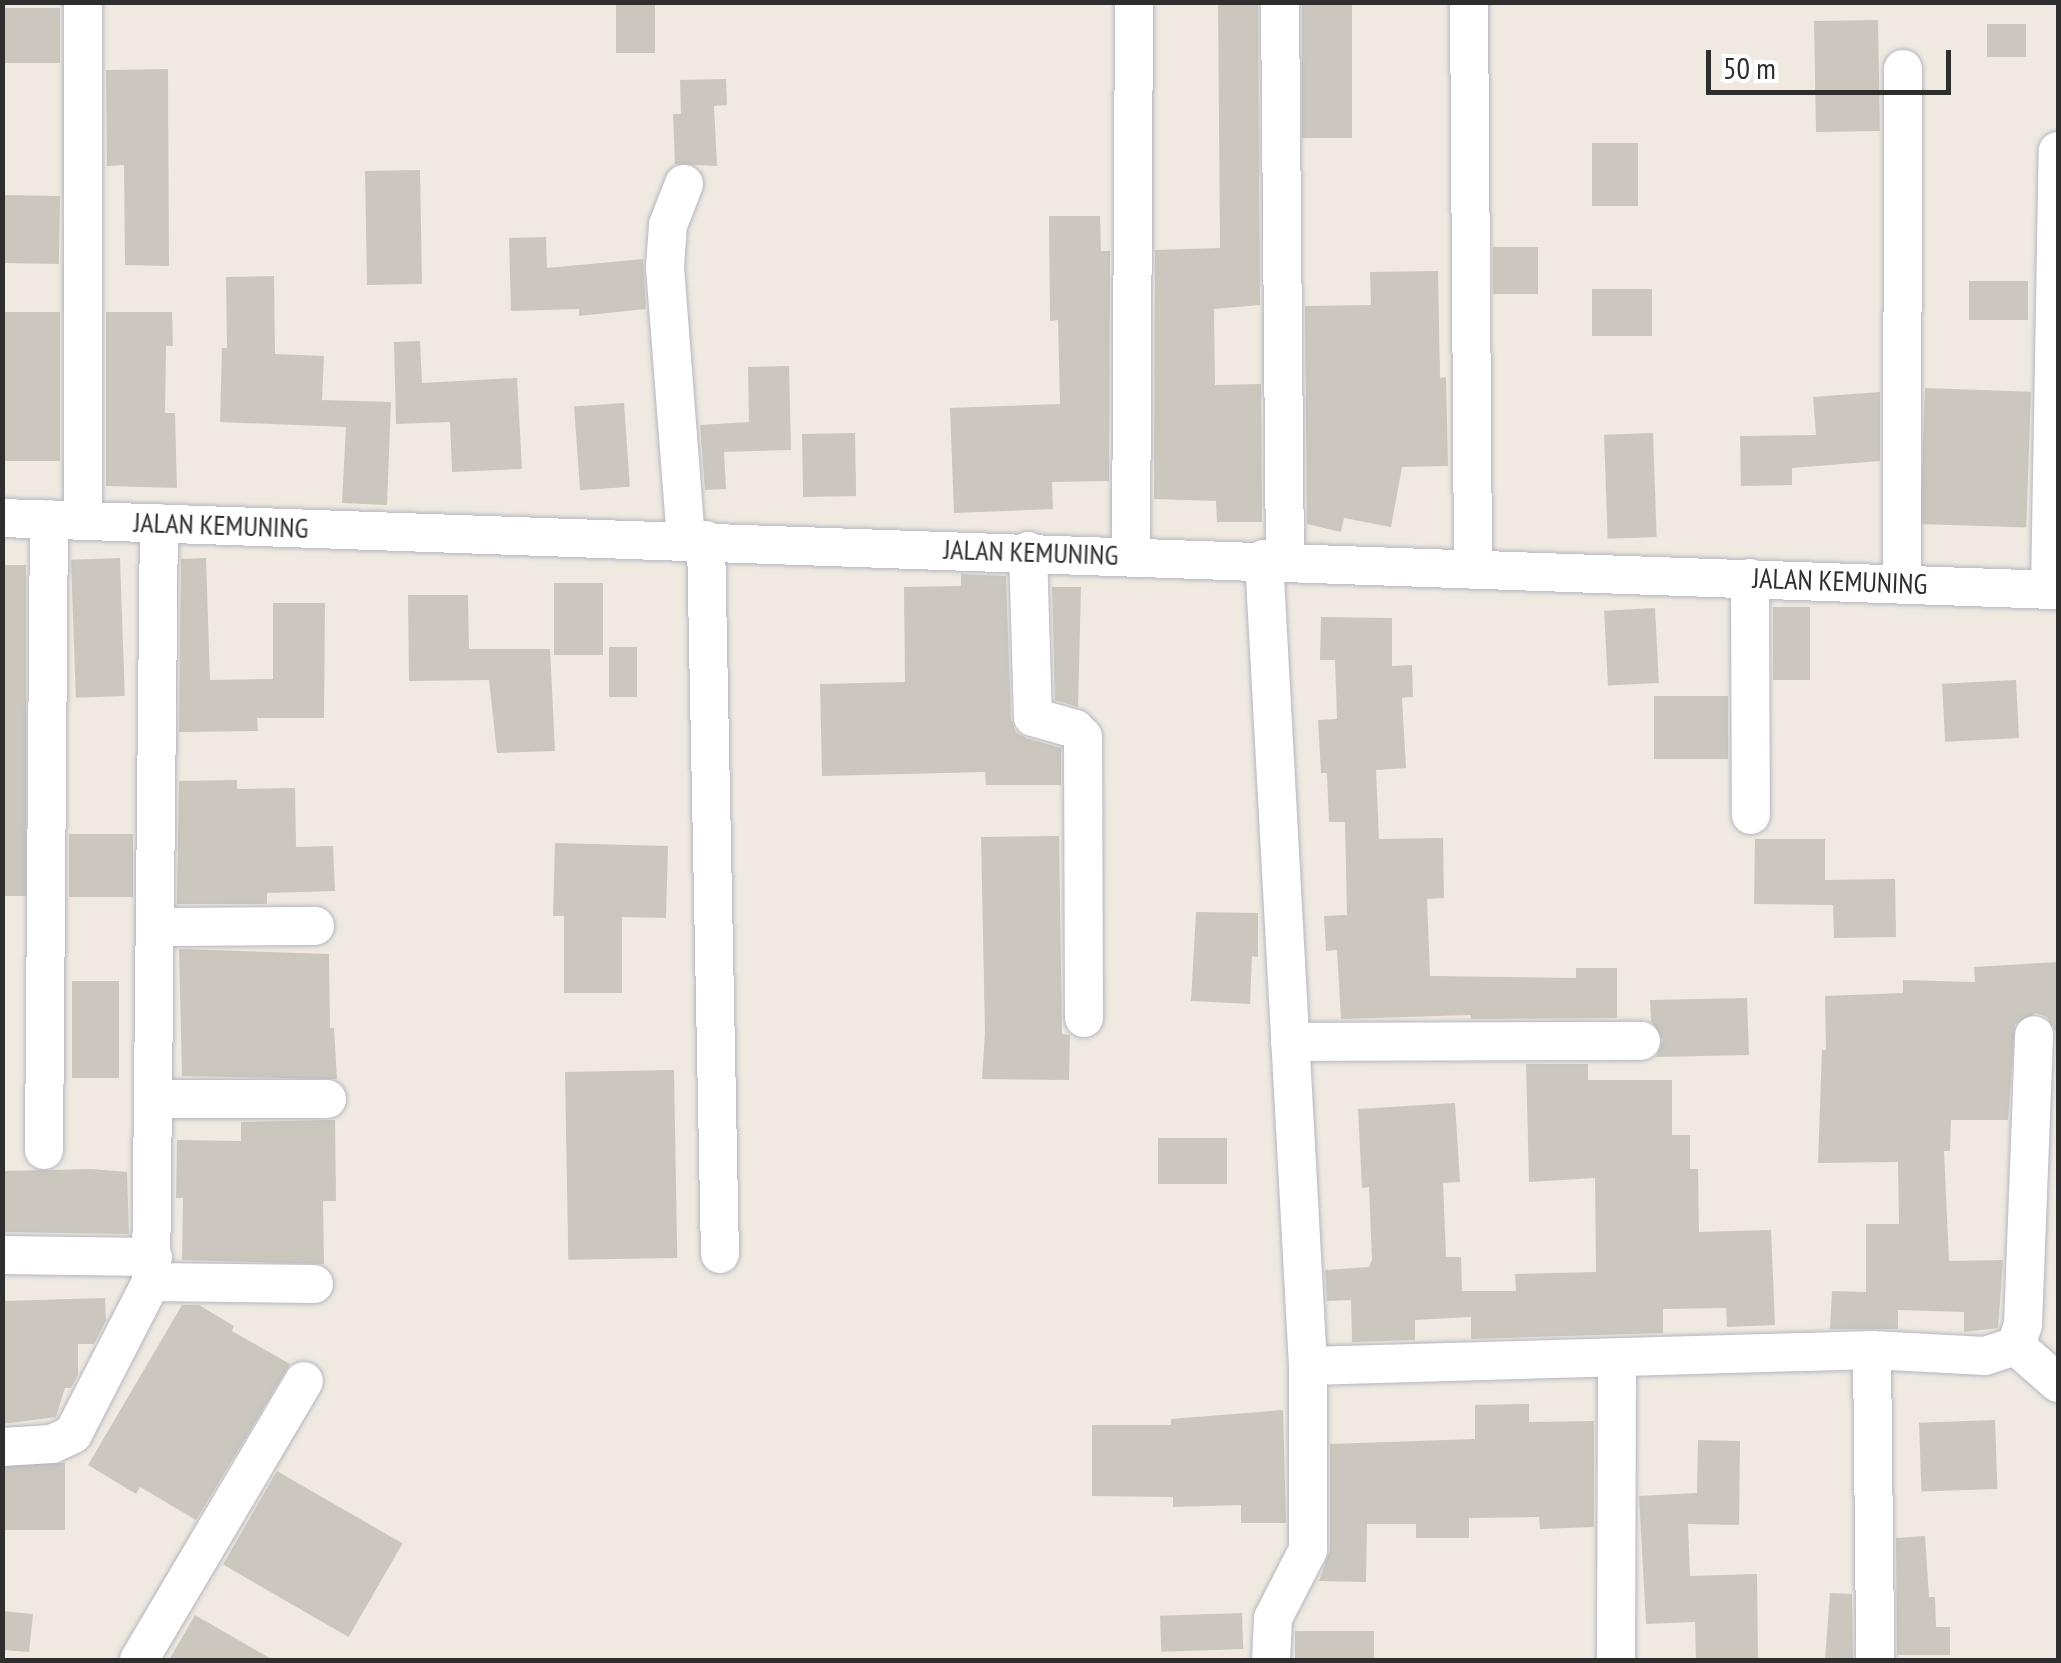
<!DOCTYPE html>
<html>
<head>
<meta charset="utf-8">
<style>
	body { margin:0 }
	#map { position:relative; width:2061px; height:1663px; overflow:hidden; background:#efe9e1; font-family:"PT Sans Narrow",sans-serif }
	div>[style] { position:absolute }
	.building>* { inset:0; background:#cbc7bf; transform-origin:0 0 }
	.roads { filter:drop-shadow(0 0 2px #b4b7c1) drop-shadow(0 0 2px #b4b7c1) }
	.street>* { height:38px; margin:-19px; padding:0 19px; transform-origin:19px; border-radius:19px; background:#fff }
	span { translate:-50% -50%; white-space:nowrap; text-align:center; line-height:1.15; -webkit-text-stroke:9px #fff; paint-order:stroke }
	.street-label { font-size:28px; color:#2e2e2e }
	.frame { position:absolute; inset:0; border:5px solid #2e2e2e; pointer-events:none }
	.scale { position:absolute; left:1706px; top:50px; width:245px; height:45px; box-sizing:border-box; border:5px solid #2e2e2e; border-top:0; padding-left:12px; font-size:30px; line-height:35px; white-space:nowrap; color:#2e2e2e; -webkit-text-stroke:8px #fff; paint-order:stroke }
</style>
</head>
<body>
<div id="map">
	<div class="building">
		<div style="left:616px;top:2px;width:39px;height:51px"></div>
		<div style="clip-path:polygon(1218px 2px,1258px 2px,1260px 305px,1214px 309px,1215px 385px,1261px 384px,1262px 522px,1217px 522px,1216px 501px,1154px 499px,1155px 250px,1220px 248px)"></div>
		<div style="left:1302px;top:2px;width:50px;height:136px"></div>
		<div style="left:60px;top:8px;width:55px;height:55px;rotate:90deg"></div>
		<div style="left:1878px;top:20px;width:111px;height:64px;rotate:89deg"></div>
		<div style="left:1987px;top:24px;width:39px;height:33px"></div>
		<div style="clip-path:polygon(168px 69px,169px 266px,125px 265px,124px 165px,107px 166px,106px 70px)"></div>
		<div style="clip-path:polygon(726px 79px,727px 105px,714px 106px,717px 166px,675px 164px,673px 114px,681px 114px,680px 80px)"></div>
		<div style="left:1592px;top:143px;width:46px;height:63px"></div>
		<div style="left:420px;top:170px;width:114px;height:55px;rotate:89deg"></div>
		<div style="left:3px;top:195px;width:57px;height:68px;rotate:1deg"></div>
		<div style="clip-path:polygon(1049px 216px,1100px 216px,1101px 251px,1110px 251px,1109px 481px,1052px 482px,1053px 509px,954px 513px,950px 408px,1060px 404px,1058px 320px,1050px 321px)"></div>
		<div style="clip-path:polygon(546px 237px,547px 268px,643px 259px,646px 309px,579px 316px,579px 309px,511px 311px,509px 238px)"></div>
		<div style="left:1493px;top:247px;width:45px;height:47px"></div>
		<div style="clip-path:polygon(1438px 271px,1440px 378px,1446px 377px,1448px 466px,1402px 467px,1391px 527px,1344px 518px,1341px 532px,1307px 524px,1305px 306px,1371px 305px,1370px 272px)"></div>
		<div style="clip-path:polygon(274px 276px,275px 354px,324px 356px,322px 400px,391px 402px,387px 505px,342px 503px,346px 427px,220px 422px,222px 348px,227px 348px,226px 277px)"></div>
		<div style="left:1969px;top:281px;width:59px;height:39px"></div>
		<div style="left:1652px;top:289px;width:47px;height:60px;rotate:90deg"></div>
		<div style="left:5px;top:312px;width:55px;height:149px"></div>
		<div style="clip-path:polygon(106px 312px,172px 312px,173px 346px,166px 346px,165px 413px,175px 413px,177px 488px,106px 486px)"></div>
		<div style="clip-path:polygon(420px 341px,422px 383px,517px 378px,522px 469px,452px 472px,450px 422px,396px 424px,394px 342px)"></div>
		<div style="clip-path:polygon(789px 366px,791px 450px,724px 452px,726px 489px,705px 490px,700px 425px,749px 422px,748px 367px)"></div>
		<div style="left:1925px;top:388px;width:106px;height:136px;rotate:2deg"></div>
		<div style="clip-path:polygon(1880px 392px,1880px 461px,1792px 468px,1792px 485px,1741px 486px,1740px 436px,1816px 435px,1813px 397px)"></div>
		<div style="left:624px;top:403px;width:84px;height:50px;rotate:86deg"></div>
		<div style="left:855px;top:433px;width:63px;height:53px;rotate:89deg"></div>
		<div style="left:1653px;top:433px;width:104px;height:49px;rotate:88deg"></div>
		<div style="left:120px;top:558px;width:138px;height:49px;rotate:88deg"></div>
		<div style="clip-path:polygon(206px 558px,210px 680px,273px 679px,273px 603px,325px 603px,324px 718px,257px 718px,258px 731px,179px 732px,181px 559px)"></div>
		<div style="left:2px;top:565px;width:24px;height:331px"></div>
		<div style="clip-path:polygon(961px 574px,1006px 576px,1011px 719px,1016px 732px,1026px 738px,1061px 748px,1061px 785px,986px 785px,985px 772px,822px 776px,820px 684px,905px 682px,904px 587px,961px 586px)"></div>
		<div style="left:554px;top:583px;width:49px;height:72px"></div>
		<div style="clip-path:polygon(1052px 587px,1081px 587px,1078px 707px,1055px 700px)"></div>
		<div style="clip-path:polygon(408px 595px,468px 595px,469px 649px,550px 649px,555px 751px,497px 753px,489px 680px,409px 681px)"></div>
		<div style="left:1773px;top:607px;width:37px;height:73px"></div>
		<div style="left:1655px;top:608px;width:75px;height:51px;rotate:87deg"></div>
		<div style="clip-path:polygon(1321px 617px,1392px 618px,1392px 666px,1412px 665px,1413px 697px,1402px 698px,1406px 768px,1376px 770px,1379px 839px,1443px 838px,1444px 898px,1427px 899px,1430px 976px,1576px 978px,1576px 968px,1617px 968px,1617px 1018px,1471px 1019px,1471px 1015px,1341px 1019px,1337px 950px,1326px 951px,1324px 916px,1347px 915px,1345px 822px,1329px 822px,1327px 773px,1321px 773px,1318px 720px,1337px 719px,1335px 660px,1320px 660px)"></div>
		<div style="left:609px;top:647px;width:28px;height:50px"></div>
		<div style="left:2016px;top:680px;width:58px;height:74px;rotate:87deg"></div>
		<div style="left:1654px;top:696px;width:74px;height:63px"></div>
		<div style="clip-path:polygon(237px 780px,237px 789px,295px 788px,296px 847px,333px 846px,335px 891px,267px 893px,267px 904px,177px 904px,179px 781px)"></div>
		<div style="left:69px;top:834px;width:64px;height:63px"></div>
		<div style="clip-path:polygon(1059px 836px,1062px 1034px,1070px 1035px,1069px 1080px,982px 1079px,985px 1033px,981px 837px)"></div>
		<div style="clip-path:polygon(1755px 839px,1825px 839px,1825px 880px,1895px 879px,1896px 937px,1834px 938px,1833px 905px,1754px 904px)"></div>
		<div style="clip-path:polygon(555px 843px,668px 846px,666px 918px,622px 917px,622px 993px,564px 993px,564px 916px,553px 916px)"></div>
		<div style="clip-path:polygon(1196px 912px,1258px 913px,1258px 957px,1252px 956px,1250px 1004px,1191px 1001px)"></div>
		<div style="clip-path:polygon(179px 949px,329px 954px,330px 1028px,334px 1028px,337px 1079px,182px 1076px)"></div>
		<div style="clip-path:polygon(2058px 962px,2058px 1036px,2047px 1017px,2036px 1013px,2015px 1024px,2008px 1120px,1951px 1120px,1950px 1151px,1944px 1151px,1949px 1261px,2003px 1260px,1998px 1328px,1964px 1332px,1964px 1312px,1898px 1310px,1898px 1329px,1830px 1329px,1832px 1291px,1866px 1292px,1866px 1224px,1899px 1224px,1898px 1162px,1818px 1163px,1822px 1050px,1826px 1050px,1825px 996px,1903px 993px,1903px 980px,1975px 982px,1974px 967px)"></div>
		<div style="left:72px;top:981px;width:47px;height:97px"></div>
		<div style="clip-path:polygon(1747px 998px,1749px 1055px,1656px 1057px,1663px 1040px,1651px 1021px,1650px 1000px)"></div>
		<div style="clip-path:polygon(1526px 1064px,1588px 1064px,1588px 1080px,1672px 1080px,1672px 1135px,1690px 1135px,1690px 1169px,1698px 1169px,1699px 1232px,1771px 1230px,1775px 1325px,1727px 1327px,1726px 1308px,1663px 1309px,1663px 1333px,1471px 1339px,1471px 1317px,1415px 1320px,1415px 1340px,1352px 1342px,1351px 1300px,1327px 1301px,1325px 1270px,1369px 1267px,1372px 1260px,1369px 1187px,1362px 1188px,1358px 1109px,1455px 1103px,1460px 1182px,1443px 1183px,1446px 1257px,1461px 1257px,1462px 1291px,1516px 1291px,1515px 1274px,1596px 1272px,1595px 1178px,1529px 1182px)"></div>
		<div style="left:674px;top:1070px;width:188px;height:109px;rotate:89deg"></div>
		<div style="clip-path:polygon(335px 1120px,336px 1201px,323px 1201px,324px 1264px,182px 1260px,183px 1198px,176px 1198px,177px 1140px,241px 1141px,241px 1122px)"></div>
		<div style="left:1158px;top:1138px;width:69px;height:46px"></div>
		<div style="clip-path:polygon(92px 1169px,127px 1172px,129px 1234px,2px 1232px,2px 1171px)"></div>
		<div style="clip-path:polygon(105px 1298px,106px 1321px,94px 1344px,78px 1344px,78px 1375px,71px 1388px,65px 1388px,56px 1417px,2px 1424px,2px 1301px)"></div>
		<div style="clip-path:polygon(182px 1305px,199px 1305px,234px 1326px,232px 1331px,290px 1364px,196px 1520px,140px 1487px,136px 1494px,88px 1465px)"></div>
		<div style="clip-path:polygon(1529px 1404px,1529px 1422px,1594px 1421px,1594px 1527px,1540px 1529px,1539px 1517px,1469px 1518px,1469px 1538px,1416px 1538px,1416px 1524px,1367px 1524px,1366px 1582px,1319px 1581px,1330px 1550px,1330px 1444px,1475px 1439px,1475px 1405px)"></div>
		<div style="clip-path:polygon(1283px 1410px,1286px 1523px,1241px 1523px,1241px 1505px,1173px 1507px,1173px 1497px,1092px 1496px,1092px 1425px,1171px 1425px,1171px 1419px)"></div>
		<div style="left:1995px;top:1420px;width:69px;height:76px;rotate:88deg"></div>
		<div style="clip-path:polygon(1698px 1440px,1740px 1441px,1739px 1525px,1688px 1524px,1690px 1576px,1757px 1574px,1758px 1660px,1696px 1660px,1695px 1622px,1646px 1624px,1639px 1496px,1697px 1493px)"></div>
		<div style="left:65px;top:1463px;width:67px;height:63px;rotate:90deg"></div>
		<div style="left:277px;top:1471px;width:145px;height:108px;rotate:30deg"></div>
		<div style="clip-path:polygon(1925px 1536px,1929px 1597px,1935px 1597px,1936px 1627px,1950px 1627px,1950px 1655px,1897px 1655px,1896px 1538px)"></div>
		<div style="clip-path:polygon(1830px 1593px,1852px 1594px,1853px 1660px,1825px 1660px)"></div>
		<div style="clip-path:polygon(2px 1611px,33px 1614px,29px 1652px,2px 1650px)"></div>
		<div style="left:1242px;top:1613px;width:36px;height:82px;rotate:88deg"></div>
		<div style="clip-path:polygon(195px 1615px,273px 1660px,169px 1660px)"></div>
		<div style="left:1374px;top:1631px;width:29px;height:79px;rotate:90deg"></div>
	</div>
	<div class="roads">
		<div class="street">
			<div style="left:1280px;top:2px;width:558px;rotate:89.49deg"></div>
			<div style="left:1469px;top:2px;width:565px;rotate:89.59deg"></div>
			<div style="left:684px;top:184px;width:44px;rotate:111.3deg"></div>
			<div style="left:668px;top:225px;width:42px;rotate:94.1deg"></div>
			<div style="left:665px;top:267px;width:274px;rotate:85.6deg"></div>
			<div style="left:2px;top:518px;width:2057px;rotate:2.01deg"></div>
			<div style="left:83px;top:520px;width:518px;rotate:-90deg"></div>
			<div style="left:706px;top:540px;width:714px;rotate:88.88deg"></div>
			<div style="left:1028px;top:551px;width:166px;rotate:88.3deg"></div>
			<div style="left:1033px;top:717px;width:44px;rotate:15.9deg"></div>
			<div style="left:1075px;top:729px;width:11px;rotate:45deg"></div>
			<div style="left:1083px;top:737px;width:281px;rotate:89.8deg"></div>
			<div style="left:1131px;top:555px;width:553px;rotate:-89.69deg"></div>
			<div style="left:1264px;top:559px;width:808px;rotate:86.88deg"></div>
			<div style="left:1308px;top:1366px;width:184px;rotate:90deg"></div>
			<div style="left:1308px;top:1550px;width:76px;rotate:117.2deg"></div>
			<div style="left:1273px;top:1618px;width:42px;rotate:92.7deg"></div>
			<div style="left:1750px;top:578px;width:237px;rotate:89.8deg"></div>
			<div style="left:1902px;top:584px;width:515px;rotate:-89.89deg"></div>
			<div style="left:2050px;top:590px;width:439px;rotate:-89deg"></div>
			<div style="left:156px;top:927px;width:159px;rotate:-0.4deg"></div>
			<div style="left:1290px;top:1042px;width:351px;rotate:-0.2deg"></div>
			<div style="left:154px;top:1099px;width:173px"></div>
			<div style="left:44px;top:1150px;width:631px;rotate:-89.55deg"></div>
			<div style="left:2px;top:1255px;width:151px;rotate:0.8deg"></div>
			<div style="left:151px;top:1282px;width:163px;rotate:0.7deg"></div>
			<div style="left:2016px;top:1346px;width:23px;rotate:-72deg"></div>
			<div style="left:2023px;top:1324px;width:289px;rotate:-87.8deg"></div>
			<div style="left:2016px;top:1346px;width:56px;rotate:41.4deg"></div>
			<div style="left:1872px;top:1350px;width:310px;rotate:89.4deg"></div>
			<div style="left:1308px;top:1366px;width:564px;rotate:-1.62deg"></div>
			<div style="left:1872px;top:1350px;width:113px;rotate:3deg"></div>
			<div style="left:1985px;top:1356px;width:33px;rotate:-18deg"></div>
			<div style="left:2px;top:1447px;width:50px;rotate:-3.4deg"></div>
			<div style="left:52px;top:1444px;width:23px;rotate:-25deg"></div>
			<div style="left:73px;top:1434px;width:171px;rotate:-62.8deg"></div>
			<div style="left:151px;top:1282px;width:759px;rotate:-89.4deg"></div>
			<div style="left:139px;top:1660px;width:324px;rotate:-59.4deg"></div>
			<div style="left:1616px;top:1660px;width:301px;rotate:-89.8deg"></div>
		</div>
	</div>
	<div class="street-label">
		<span style="left:221px;top:525px;rotate:2deg">JALAN KEMUNING</span>
		<span style="left:1031px;top:552px;rotate:2deg">JALAN KEMUNING</span>
		<span style="left:1840px;top:581px;rotate:2deg">JALAN KEMUNING</span>
	</div>
	<div class="frame"></div>
	<div class="scale">50 m</div>
</div>
</body>
</html>
